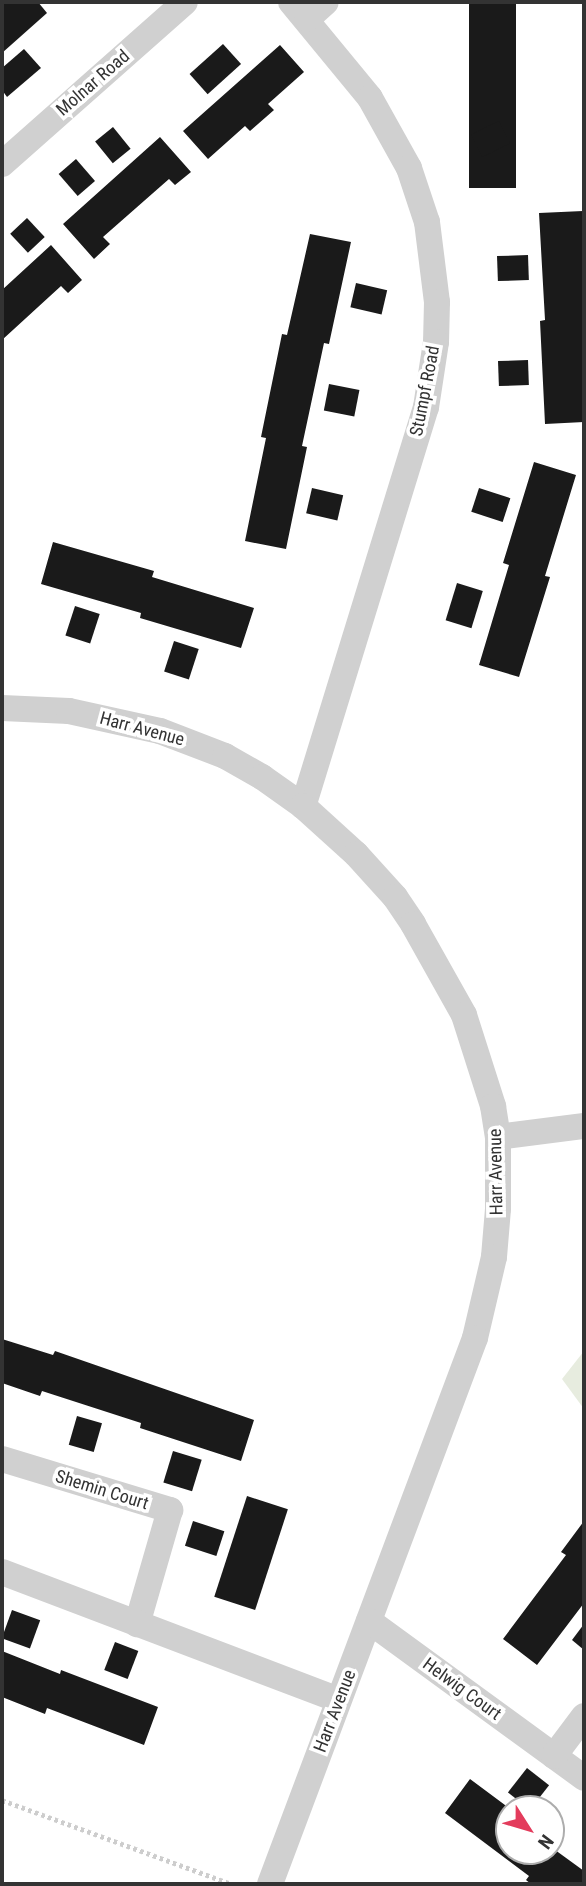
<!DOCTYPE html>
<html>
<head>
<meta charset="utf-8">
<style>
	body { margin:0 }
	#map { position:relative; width:586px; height:1886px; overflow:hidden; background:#fff; font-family:"Roboto Condensed",sans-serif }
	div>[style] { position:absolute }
	.green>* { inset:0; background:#e7ecdf }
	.building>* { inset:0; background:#1a1a1a; transform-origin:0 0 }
	.path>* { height:4.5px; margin-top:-2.25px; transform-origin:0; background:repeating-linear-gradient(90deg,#cdcdcd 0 3.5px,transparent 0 7px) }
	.minor>* { height:26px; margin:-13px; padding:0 13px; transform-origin:13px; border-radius:13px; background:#d0d0d0 }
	span { translate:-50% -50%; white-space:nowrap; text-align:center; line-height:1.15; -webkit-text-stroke:7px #fff; paint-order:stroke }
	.street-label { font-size:18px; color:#333 }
	.frame { position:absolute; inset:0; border:4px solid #333; pointer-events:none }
	.north { position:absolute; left:495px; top:1795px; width:70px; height:70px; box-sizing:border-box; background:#fff; border:2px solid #adadad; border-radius:50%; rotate:127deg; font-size:19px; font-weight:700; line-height:28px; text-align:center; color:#333 }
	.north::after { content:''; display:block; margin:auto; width:24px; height:32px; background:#e33c5c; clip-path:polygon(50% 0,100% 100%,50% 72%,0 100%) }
</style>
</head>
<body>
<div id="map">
	<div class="green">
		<div style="clip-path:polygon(584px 1351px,584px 1409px,562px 1379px)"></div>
	</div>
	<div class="building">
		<div style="clip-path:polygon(2px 2px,38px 2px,47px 13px,2px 53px)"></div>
		<div style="left:469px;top:2px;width:47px;height:186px"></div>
		<div style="left:223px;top:44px;width:27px;height:45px;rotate:48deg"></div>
		<div style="clip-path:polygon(280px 45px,304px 72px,268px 104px,274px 110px,250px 131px,245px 126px,208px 159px,183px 131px)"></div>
		<div style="clip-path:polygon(24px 49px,41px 68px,7px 97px,2px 90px,2px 68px)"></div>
		<div style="left:499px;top:121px;width:25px;height:31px;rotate:64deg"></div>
		<div style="left:113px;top:127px;width:28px;height:23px;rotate:51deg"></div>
		<div style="clip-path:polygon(160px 137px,191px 172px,175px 185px,169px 179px,103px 237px,110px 244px,94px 259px,63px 224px)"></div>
		<div style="left:76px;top:159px;width:29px;height:23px;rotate:49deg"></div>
		<div style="clip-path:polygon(583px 211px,584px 422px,545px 424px,540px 321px,545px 320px,539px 213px)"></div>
		<div style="left:27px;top:218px;width:26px;height:23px;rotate:47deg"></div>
		<div style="clip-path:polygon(310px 234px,351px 242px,329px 344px,324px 343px,302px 446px,307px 447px,286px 549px,245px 541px,266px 438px,261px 437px,282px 334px,287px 335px)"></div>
		<div style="clip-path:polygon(51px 245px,82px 280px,68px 293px,61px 286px,2px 340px,2px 290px)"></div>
		<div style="left:528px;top:255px;width:25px;height:31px;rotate:88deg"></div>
		<div style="left:356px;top:283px;width:32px;height:25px;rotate:13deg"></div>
		<div style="left:528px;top:360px;width:25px;height:30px;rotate:88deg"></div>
		<div style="left:329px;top:384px;width:31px;height:27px;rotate:11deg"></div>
		<div style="clip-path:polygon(534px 462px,576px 475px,545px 576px,550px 577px,519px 677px,479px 665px,509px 565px,503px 563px)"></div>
		<div style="left:312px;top:488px;width:32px;height:26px;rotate:13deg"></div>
		<div style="left:479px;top:488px;width:33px;height:25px;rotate:18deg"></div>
		<div style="clip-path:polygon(53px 542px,154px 571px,152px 577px,254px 608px,241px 648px,140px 618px,141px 613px,41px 584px)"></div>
		<div style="left:457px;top:583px;width:27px;height:39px;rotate:17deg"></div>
		<div style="left:75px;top:606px;width:26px;height:31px;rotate:18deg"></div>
		<div style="left:174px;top:641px;width:26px;height:32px;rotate:18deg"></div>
		<div style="clip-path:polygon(2px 1339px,53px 1355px,55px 1351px,254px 1420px,241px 1461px,140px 1428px,141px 1423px,42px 1391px,40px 1396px,2px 1383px)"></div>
		<div style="left:77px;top:1416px;width:26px;height:30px;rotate:16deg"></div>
		<div style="left:173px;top:1451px;width:30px;height:33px;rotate:17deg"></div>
		<div style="left:247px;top:1496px;width:43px;height:106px;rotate:18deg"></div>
		<div style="left:193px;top:1521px;width:33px;height:26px;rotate:18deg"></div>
		<div style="clip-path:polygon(584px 1521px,584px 1603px,537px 1665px,503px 1639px,566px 1555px,561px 1552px)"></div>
		<div style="left:12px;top:1610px;width:30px;height:30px;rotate:20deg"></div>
		<div style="clip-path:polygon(584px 1624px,584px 1650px,572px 1640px)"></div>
		<div style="left:115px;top:1642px;width:25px;height:30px;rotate:21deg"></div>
		<div style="clip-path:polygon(2px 1651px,60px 1674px,61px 1670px,158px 1707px,144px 1745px,47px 1708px,45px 1714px,2px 1697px)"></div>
		<div style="left:527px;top:1768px;width:28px;height:31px;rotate:38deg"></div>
		<div style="clip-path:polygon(470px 1779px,509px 1808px,509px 1851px,551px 1851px,551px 1839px,554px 1842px,551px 1847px,584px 1871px,584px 1884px,531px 1884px,526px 1880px,529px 1876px,445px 1813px)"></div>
	</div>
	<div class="path">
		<div style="left:2px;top:1800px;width:244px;rotate:20.1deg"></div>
	</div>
	<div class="minor">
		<div style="left:291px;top:2px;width:124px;rotate:50.5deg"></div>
		<div style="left:370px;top:98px;width:80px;rotate:60.9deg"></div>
		<div style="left:409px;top:168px;width:57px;rotate:71.6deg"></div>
		<div style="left:427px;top:222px;width:81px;rotate:82.9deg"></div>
		<div style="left:437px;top:302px;width:40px;rotate:91.4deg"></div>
		<div style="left:436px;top:342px;width:66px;rotate:98.7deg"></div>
		<div style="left:426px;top:407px;width:418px;rotate:107.1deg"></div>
		<div style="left:307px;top:19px;width:25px;rotate:-42deg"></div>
		<div style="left:2px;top:164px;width:244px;rotate:-41.5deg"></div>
		<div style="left:2px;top:708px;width:67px;rotate:2.6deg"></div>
		<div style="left:69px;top:711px;width:93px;rotate:12.4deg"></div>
		<div style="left:160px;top:731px;width:70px;rotate:21deg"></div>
		<div style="left:225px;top:756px;width:43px;rotate:29.6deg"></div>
		<div style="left:262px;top:777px;width:50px;rotate:35.3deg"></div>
		<div style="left:303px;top:806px;width:72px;rotate:42.2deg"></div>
		<div style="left:356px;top:854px;width:58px;rotate:47.8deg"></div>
		<div style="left:395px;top:897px;width:32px;rotate:56deg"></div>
		<div style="left:413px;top:924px;width:104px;rotate:60.7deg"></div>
		<div style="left:464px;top:1015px;width:96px;rotate:72.3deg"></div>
		<div style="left:493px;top:1106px;width:31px;rotate:81deg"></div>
		<div style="left:498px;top:1137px;width:72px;rotate:90deg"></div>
		<div style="left:498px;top:1209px;width:48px;rotate:94.8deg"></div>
		<div style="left:494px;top:1257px;width:83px;rotate:103.2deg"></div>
		<div style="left:475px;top:1338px;width:583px;rotate:110.58deg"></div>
		<div style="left:498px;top:1137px;width:87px;rotate:-7.3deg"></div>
		<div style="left:2px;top:1459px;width:176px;rotate:16.9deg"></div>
		<div style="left:170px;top:1510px;width:119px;rotate:106.1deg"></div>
		<div style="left:2px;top:1572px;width:360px;rotate:20.8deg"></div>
		<div style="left:369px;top:1621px;width:266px;rotate:36.1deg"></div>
		<div style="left:554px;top:1756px;width:50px;rotate:-53.1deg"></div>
	</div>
	<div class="street-label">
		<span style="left:93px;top:83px;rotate:-41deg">Molnar Road</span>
		<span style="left:425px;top:391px;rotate:-79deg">Stumpf Road</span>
		<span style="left:142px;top:729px;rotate:15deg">Harr Avenue</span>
		<span style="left:496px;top:1172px;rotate:-91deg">Harr Avenue</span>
		<span style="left:102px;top:1490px;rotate:17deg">Shemin Court</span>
		<span style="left:462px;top:1689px;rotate:36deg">Helwig Court</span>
		<span style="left:335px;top:1711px;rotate:-69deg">Harr Avenue</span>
	</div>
	<div class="frame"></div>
	<div class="north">N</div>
</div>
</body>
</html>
